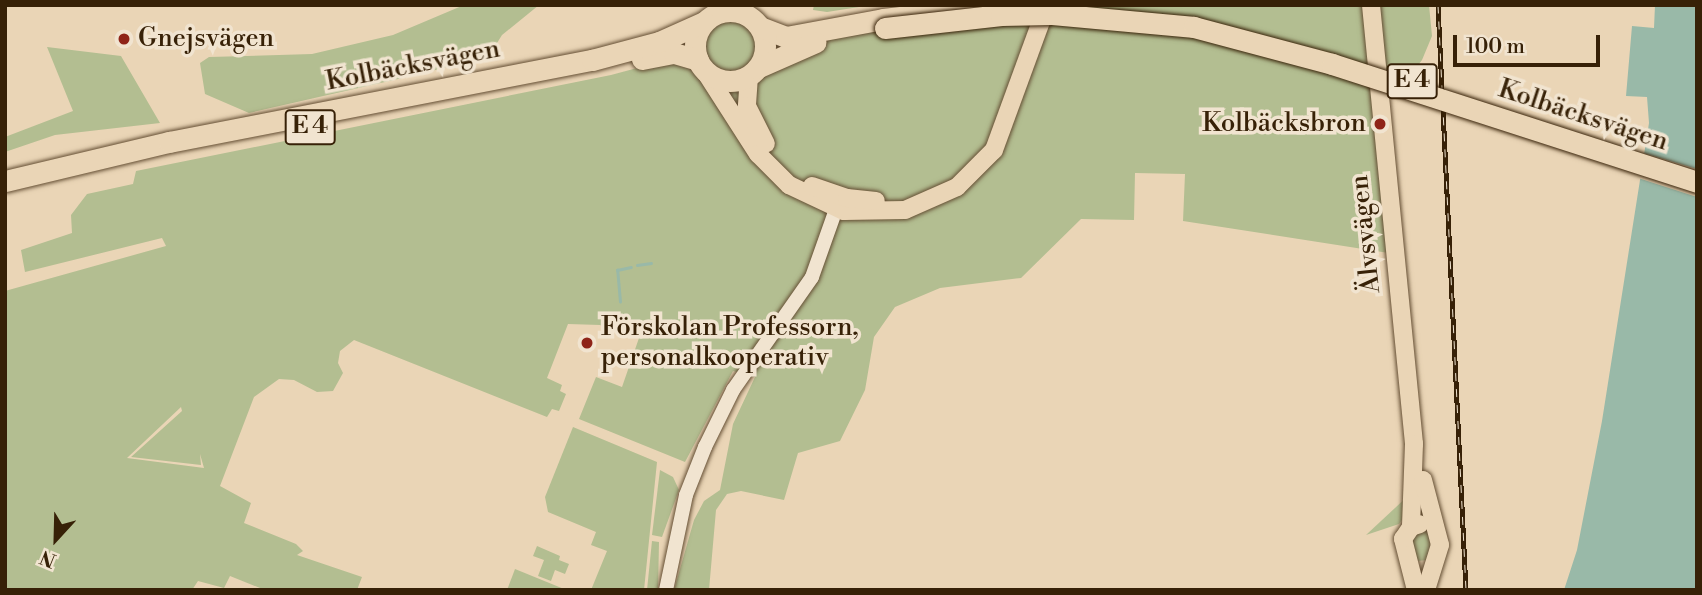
<!DOCTYPE html>
<html>
<head>
<meta charset="utf-8">
<style>
	body { margin:0 }
	#map { position:relative; width:1702px; height:595px; overflow:hidden; background:#ead5b6; font-family:"Libre Bodoni",serif }
	div>[style] { position:absolute }
	.green>* { inset:0; background:#b3be91 }
	.round { border-radius:50% }
	.water>* { inset:0; background:#99b9a8 }
	.pier>* { inset:0; background:#ead5b6 }
	.stream>* { height:2.5px; margin:-1.25px; padding:0 1.25px; transform-origin:1.25px; border-radius:1.25px; background:#99b9a8 }
	.roads { filter:drop-shadow(0 0 2px #644e33) drop-shadow(0 0 2px #644e33) }
	.minor>* { height:14px; margin:-7px; padding:0 7px; transform-origin:7px; border-radius:7px; background:#f1e4d0 }
	.major>* { height:18px; margin:-9px; padding:0 9px; transform-origin:9px; border-radius:9px; background:#ead5b6 }
	.highway>* { height:21px; margin:-10.5px; padding:0 10.5px; transform-origin:10.5px; border-radius:10.5px; background:#ead5b6 }
	.highway>.ring { margin:-10.5px; padding:0; box-sizing:content-box; background:none; border:21px solid #ead5b6; border-radius:50% }
	.rail>* { height:5px; margin-top:-2.5px; transform-origin:0; background:repeating-linear-gradient(90deg,#f1e4d0 0 8px,#372107 0 16px); box-sizing:border-box; border-block:2px solid #372107 }
	.bridges { filter:drop-shadow(0 0 2px #372107) drop-shadow(0 0 2px #372107) }
	.highway-bridge>* { height:21px; margin:-10.5px; padding:0 10.5px; transform-origin:10.5px; border-radius:10.5px; background:#ead5b6 }
	.dots>* { width:19px; height:19px; translate:-50% -50%; box-sizing:border-box; border:4px solid #f1e4d0; border-radius:50% }
	span { translate:-50% -50%; white-space:nowrap; text-align:center; line-height:1.15; -webkit-text-stroke:7px #f1e4d0; paint-order:stroke }
	.shield-label span { padding:2px 5px; background:#f1e4d0; border:2px solid; border-radius:5px; -webkit-text-stroke-width:0 }
	.shield-label { font-size:24px; color:#372107; font-weight:700 }
	.poi-label { font-size:26px; color:#372107 }
	.left { translate:0 -50%; text-align:left }
	.right { translate:-100% -50%; text-align:right }
	.street-label { font-size:26px; color:#372107 }
	.frame { position:absolute; inset:0; border:7px solid #372107; pointer-events:none }
	.north { position:absolute; left:21px; top:504px; width:70px; height:70px; -webkit-text-stroke:5px #f1e4d0; paint-order:stroke; rotate:202deg; font-size:19px; font-weight:700; line-height:28px; text-align:center; color:#372107 }
	.north::after { content:''; display:block; margin:auto; width:24px; height:32px; background:#372107; clip-path:polygon(50% 0,100% 100%,50% 72%,0 100%) }
	.scale { position:absolute; left:1453px; top:35px; width:147px; height:32px; box-sizing:border-box; border:4px solid #372107; border-top:0; padding-left:9px; font-size:21px; line-height:24px; white-space:nowrap; color:#372107; -webkit-text-stroke:5px #f1e4d0; paint-order:stroke }
</style>
</head>
<body>
<div id="map">
	<div class="green">
		<div style="clip-path:polygon(464px 5px,539px 5px,502px 35px,489px 56px,420px 74px,249px 113px,205px 94px,200px 63px,209px 57px,312px 54px,393px 35px)"></div>
		<div style="clip-path:polygon(814px 5px,872px 5px,827px 12px,813px 10px)"></div>
		<div style="clip-path:polygon(evenodd,1055px 5px,1429px 5px,1432px 36px,1422px 60px,1401px 87px,1377px 97px,1395px 254px,1183px 221px,1185px 174px,1135px 173px,1134px 220px,1081px 219px,1021px 278px,940px 288px,895px 307px,874px 337px,865px 390px,840px 441px,798px 453px,784px 500px,741px 491px,727px 494px,716px 510px,709px 590px,674px 590px,694px 520px,704px 501px,720px 490px,733px 424px,755px 377px,733px 371px,685px 462px,579px 419px,596px 377px,622px 387px,639px 338px,600px 325px,568px 324px,547px 378px,562px 385px,560px 391px,566px 394px,559px 411px,552px 409px,547px 417px,354px 340px,340px 351px,338px 363px,343px 373px,333px 391px,317px 392px,294px 380px,279px 379px,254px 397px,220px 486px,251px 503px,244px 523px,296px 544px,303px 551px,297px 555px,362px 577px,357px 590px,265px 590px,230px 576px,224px 588px,198px 581px,192px 590px,5px 590px,5px 291px,166px 246px,162px 238px,25px 272px,21px 250px,72px 233px,71px 215px,87px 194px,133px 184px,136px 171px,611px 75px,667px 60px,710px 77px,749px 76px,778px 46px,1055px 5px,181px 407px,182px 411px,131px 457px,201px 465px,200px 454px,204px 468px,127px 458px,181px 407px)"></div>
		<div class="round" style="left:705px;top:21px;width:52px;height:52px"></div>
		<div style="clip-path:polygon(47px 47px,121px 56px,160px 123px,55px 135px,5px 152px,5px 137px,73px 111px)"></div>
		<div style="clip-path:polygon(573px 427px,657px 462px,644px 590px,591px 590px,607px 551px,591px 545px,596px 532px,548px 512px,545px 497px)"></div>
		<div style="clip-path:polygon(660px 470px,673px 477px,679px 490px,662px 537px,652px 535px)"></div>
		<div style="clip-path:polygon(1410px 494px,1407px 513px,1399px 524px,1366px 535px)"></div>
		<div style="clip-path:polygon(1416px 525px,1436px 531px,1428px 560px,1417px 561px,1406px 531px)"></div>
		<div style="clip-path:polygon(652px 541px,659px 542px,658px 590px,647px 590px)"></div>
		<div style="clip-path:polygon(537px 546px,560px 556px,559px 560px,569px 564px,565px 574px,555px 570px,551px 581px,538px 576px,544px 560px,533px 556px)"></div>
		<div style="clip-path:polygon(515px 569px,564px 589px,564px 590px,507px 590px)"></div>
	</div>
	<div class="water">
		<div style="clip-path:polygon(1655px 5px,1697px 5px,1697px 590px,1564px 590px,1577px 550px,1602px 421px,1649px 123px,1647px 97px,1626px 96px,1632px 26px,1654px 28px)"></div>
	</div>
	<div class="pier">
		<div style="clip-path:polygon(1640px 152px,1697px 169px,1697px 197px,1635px 177px)"></div>
	</div>
	<div class="stream">
		<div style="left:637px;top:265px;width:14px;rotate:-8deg"></div>
		<div style="left:620px;top:302px;width:32px;rotate:-95deg"></div>
		<div style="left:617px;top:270px;width:14px;rotate:-12deg"></div>
	</div>
	<div class="roads">
		<div class="minor">
			<div style="left:666px;top:590px;width:97px;rotate:-78.1deg"></div>
			<div style="left:686px;top:495px;width:52px;rotate:-68.4deg"></div>
			<div style="left:705px;top:447px;width:64px;rotate:-63.8deg"></div>
			<div style="left:733px;top:390px;width:138px;rotate:-55deg"></div>
			<div style="left:812px;top:277px;width:84px;rotate:-70.5deg"></div>
		</div>
		<div class="major">
			<div style="left:1371px;top:5px;width:441px;rotate:84.4deg"></div>
			<div style="left:1414px;top:444px;width:83px;rotate:92.1deg"></div>
			<div style="left:704px;top:70px;width:100px;rotate:57.3deg"></div>
			<div style="left:758px;top:154px;width:44px;rotate:45deg"></div>
			<div style="left:789px;top:185px;width:61px;rotate:25.3deg"></div>
			<div style="left:844px;top:211px;width:61px;rotate:-0.9deg"></div>
			<div style="left:905px;top:210px;width:57px;rotate:-23.9deg"></div>
			<div style="left:957px;top:187px;width:52px;rotate:-45deg"></div>
			<div style="left:994px;top:150px;width:154px;rotate:-69.9deg"></div>
			<div style="left:749px;top:76px;width:30px;rotate:94deg"></div>
			<div style="left:747px;top:106px;width:42px;rotate:63.4deg"></div>
			<div style="left:812px;top:186px;width:37px;rotate:19deg"></div>
			<div style="left:847px;top:198px;width:29px;rotate:6deg"></div>
			<div style="left:1423px;top:480px;width:67px;rotate:75.3deg"></div>
			<div style="left:1440px;top:545px;width:47px;rotate:107.3deg"></div>
			<div style="left:1416px;top:590px;width:53px;rotate:-104.3deg"></div>
			<div style="left:1403px;top:539px;width:14px;rotate:-56deg"></div>
			<div style="left:1411px;top:527px;width:9px;rotate:-18deg"></div>
		</div>
		<div class="highway">
			<div class="ring" style="left:695px;top:11px;width:49px;height:49px"></div>
			<div style="left:760px;top:27px;width:28px;rotate:21deg"></div>
			<div style="left:786px;top:37px;width:99px;rotate:-10.5deg"></div>
			<div style="left:883px;top:19px;width:122px;rotate:-6.6deg"></div>
			<div style="left:642px;top:59px;width:33px;rotate:-11deg"></div>
			<div style="left:674px;top:53px;width:25px;rotate:16deg"></div>
			<div style="left:757px;top:68px;width:64px;rotate:-23.8deg"></div>
			<div style="left:5px;top:181px;width:169px;rotate:-13.4deg"></div>
			<div style="left:169px;top:142px;width:431px;rotate:-11deg"></div>
			<div style="left:592px;top:60px;width:69px;rotate:-15deg"></div>
			<div style="left:659px;top:42px;width:49px;rotate:-24deg"></div>
		</div>
	</div>
	<div class="rail">
		<div style="left:1438px;top:5px;width:586px;rotate:87.26deg"></div>
	</div>
	<div class="bridges">
		<div class="highway-bridge">
			<div style="left:885px;top:28px;width:117px;rotate:-6.4deg"></div>
			<div style="left:1001px;top:15px;width:51px;rotate:-1.1deg"></div>
			<div style="left:1052px;top:14px;width:143px;rotate:5.2deg"></div>
			<div style="left:1194px;top:27px;width:143px;rotate:15deg"></div>
			<div style="left:1332px;top:64px;width:384px;rotate:17.9deg"></div>
		</div>
	</div>
	<div class="dots">
		<div style="left:124px;top:39px;background:#8f2418"></div>
		<div style="left:1380px;top:124px;background:#8f2418"></div>
		<div style="left:587px;top:343px;background:#8f2418"></div>
	</div>
	<div class="shield-label">
		<span style="left:1412px;top:81px">E 4</span>
		<span style="left:310px;top:127px">E 4</span>
	</div>
	<div class="poi-label">
		<span class="left" style="left:138px;top:39px">Gnejsvägen</span>
		<span class="right" style="left:1366px;top:124px">Kolbäcksbron</span>
		<span class="left" style="left:601px;top:343px">Förskolan Professorn,<br>personalkooperativ</span>
	</div>
	<div class="street-label">
		<span style="left:413px;top:66px;rotate:-11deg">Kolbäcksvägen</span>
		<span style="left:1583px;top:116px;rotate:18deg">Kolbäcksvägen</span>
		<span style="left:1366px;top:234px;rotate:-96deg">Älvsvägen</span>
	</div>
	<div class="frame"></div>
	<div class="north">N</div>
	<div class="scale">100 m</div>
</div>
</body>
</html>
